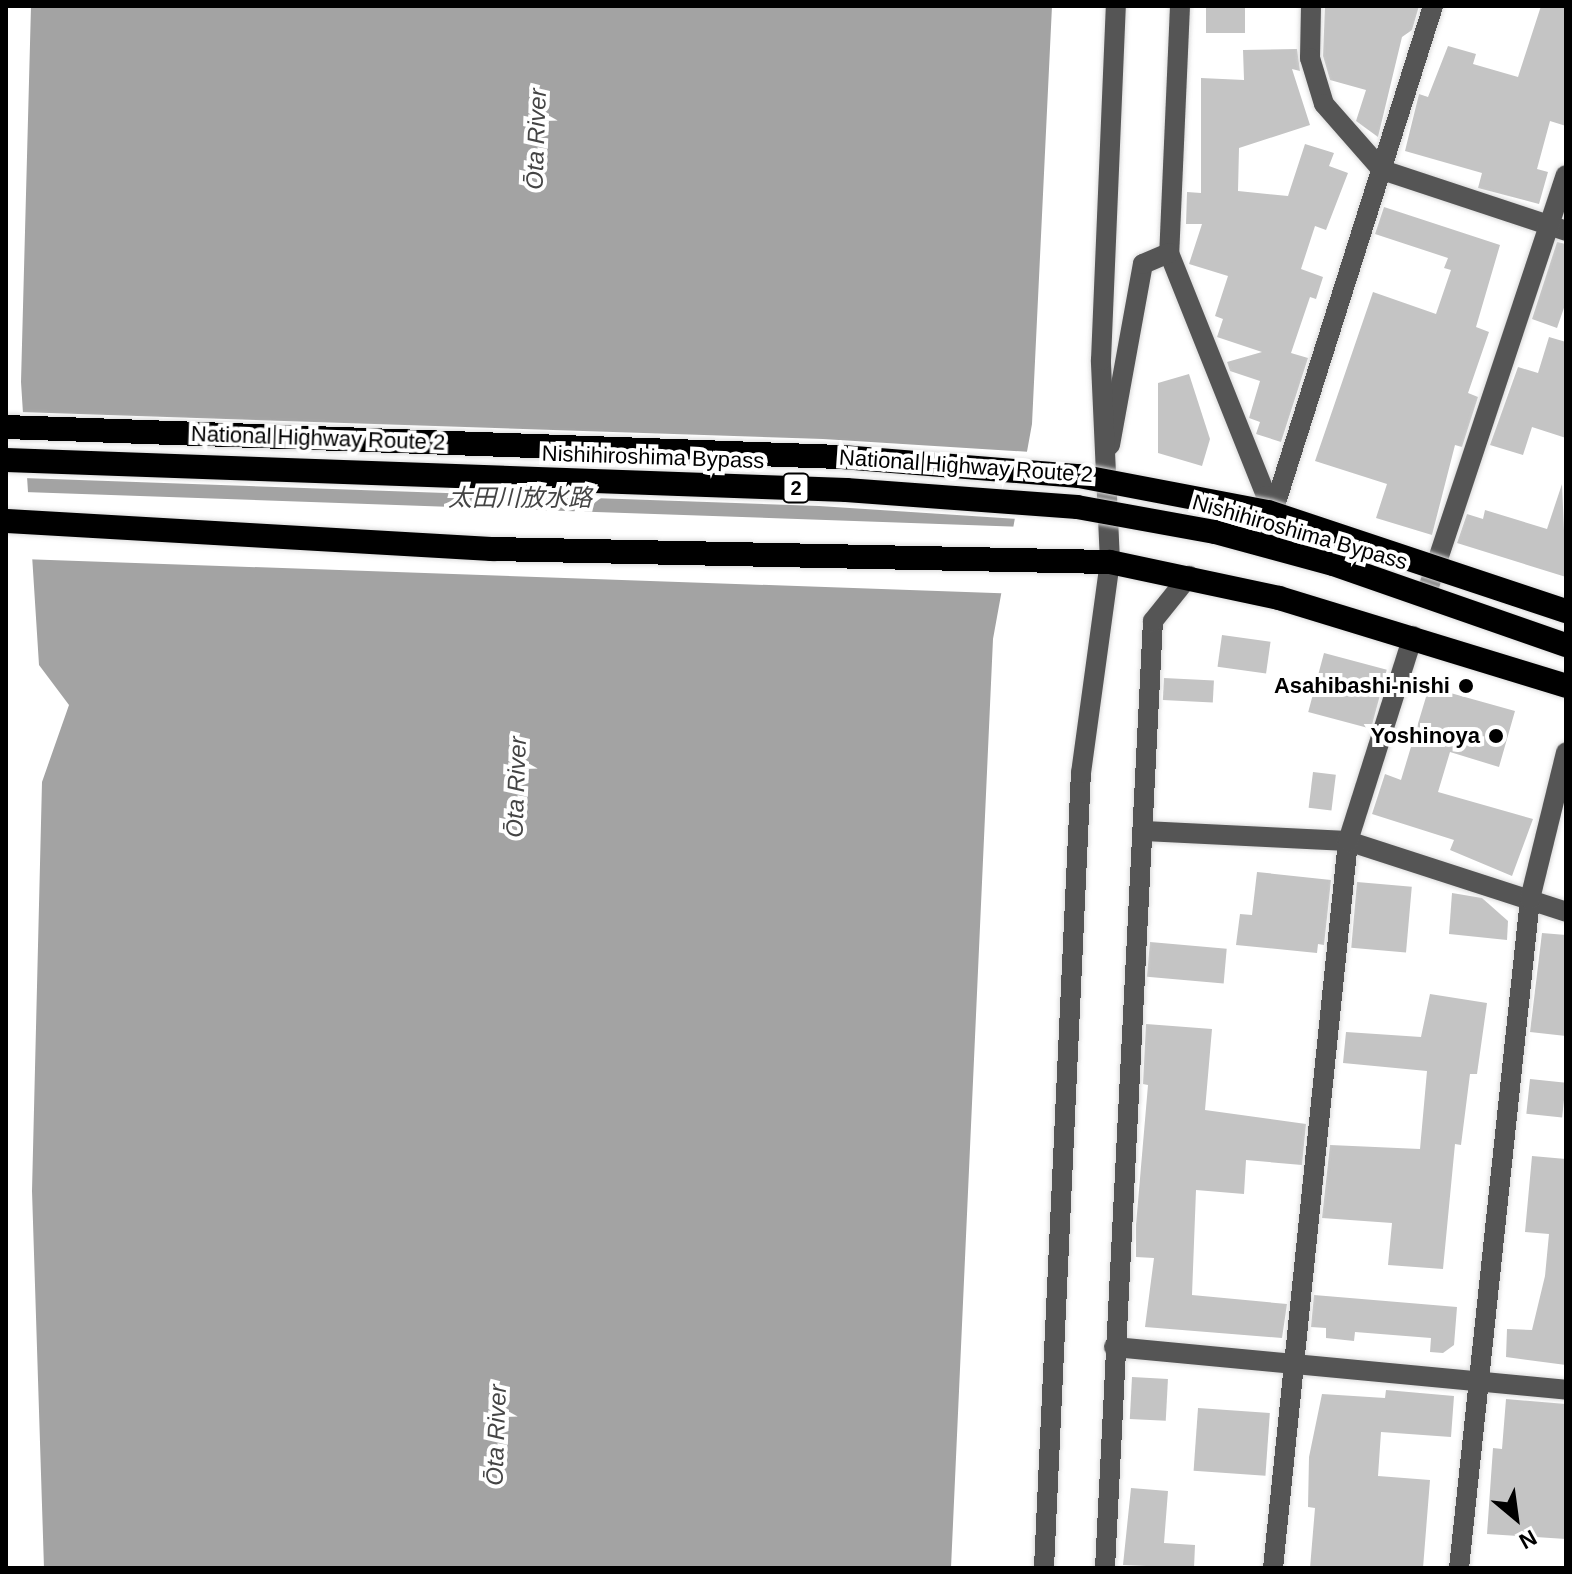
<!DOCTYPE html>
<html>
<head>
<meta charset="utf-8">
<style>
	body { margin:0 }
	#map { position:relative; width:1572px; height:1574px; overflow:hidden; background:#fff; font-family:Helvetica,"Noto Sans JP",sans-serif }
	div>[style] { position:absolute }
	.water>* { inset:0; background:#a3a3a3 }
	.pier>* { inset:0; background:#fff; transform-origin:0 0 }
	.building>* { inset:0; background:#c4c4c4; transform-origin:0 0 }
	.roads { filter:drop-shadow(0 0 2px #dbdbdb) drop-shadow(0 0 2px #dbdbdb) }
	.minor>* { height:20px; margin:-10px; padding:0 10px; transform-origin:10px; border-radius:10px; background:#555 }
	.highway>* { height:24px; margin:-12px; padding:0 12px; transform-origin:12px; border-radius:12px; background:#000 }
	.bridges { filter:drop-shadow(0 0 2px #dbdbdb) drop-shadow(0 0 2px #dbdbdb) }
	.highway-bridge>* { height:24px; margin:-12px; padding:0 12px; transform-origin:12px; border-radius:12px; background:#000 }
	.dots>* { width:22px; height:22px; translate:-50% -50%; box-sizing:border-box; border:4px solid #fff; border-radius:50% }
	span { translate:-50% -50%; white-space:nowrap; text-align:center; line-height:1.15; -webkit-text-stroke:8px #fff; paint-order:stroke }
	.shield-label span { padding:2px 6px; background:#fff; border:2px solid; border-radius:6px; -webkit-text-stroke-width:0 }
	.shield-label { font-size:20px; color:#000; font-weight:700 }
	.street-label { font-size:22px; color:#000 }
	.poi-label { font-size:22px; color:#000; font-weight:700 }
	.right { translate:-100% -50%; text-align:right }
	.water-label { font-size:24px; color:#444; font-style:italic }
	.frame { position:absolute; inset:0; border:8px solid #000; pointer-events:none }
	.north { position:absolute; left:1476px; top:1478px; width:80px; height:80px; -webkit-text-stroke:6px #fff; paint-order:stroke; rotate:151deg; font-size:22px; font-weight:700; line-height:32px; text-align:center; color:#000 }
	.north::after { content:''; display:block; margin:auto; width:28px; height:36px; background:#000; clip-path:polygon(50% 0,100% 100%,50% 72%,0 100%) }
</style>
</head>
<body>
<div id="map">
	<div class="water">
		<div style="clip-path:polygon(31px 6px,1052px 6px,1032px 424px,993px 639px,951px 1568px,44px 1568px,32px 1191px,42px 782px,69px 705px,39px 665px,21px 382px)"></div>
	</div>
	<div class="pier">
		<div style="clip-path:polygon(19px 412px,823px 439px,1031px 452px,1019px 519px,819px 506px,23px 478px)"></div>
		<div style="left:24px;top:492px;width:994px;height:67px;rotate:2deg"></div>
	</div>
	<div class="building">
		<div style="left:1206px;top:6px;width:39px;height:27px"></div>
		<div style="clip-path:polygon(1325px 6px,1419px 6px,1412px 30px,1402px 37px,1378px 137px,1356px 121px,1366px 90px,1330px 80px,1323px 56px)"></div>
		<div style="clip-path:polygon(1541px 6px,1566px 6px,1566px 126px,1550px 121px,1537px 169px,1548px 172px,1539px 204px,1478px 188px,1482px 173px,1405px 151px,1419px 94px,1428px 97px,1448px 46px,1476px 54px,1473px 64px,1518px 77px)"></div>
		<div style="clip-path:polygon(1297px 49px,1300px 71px,1292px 69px,1310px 125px,1239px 148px,1238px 191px,1288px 196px,1305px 144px,1334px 153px,1329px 166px,1348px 173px,1326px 230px,1315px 226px,1301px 269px,1323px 277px,1316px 299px,1310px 297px,1291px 353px,1308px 358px,1281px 442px,1256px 434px,1260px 422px,1249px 418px,1260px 381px,1230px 371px,1227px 362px,1262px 352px,1217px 337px,1223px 319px,1215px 316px,1228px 276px,1189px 264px,1202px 224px,1186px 224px,1187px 192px,1201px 193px,1201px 78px,1244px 80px,1243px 50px)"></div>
		<div style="clip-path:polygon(1384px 207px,1500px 245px,1476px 327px,1489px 332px,1468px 393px,1478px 397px,1462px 447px,1455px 445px,1432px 535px,1376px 518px,1387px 484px,1315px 461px,1373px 292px,1436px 314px,1451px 270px,1444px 268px,1448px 258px,1375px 234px)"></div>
		<div style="clip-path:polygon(1557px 242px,1566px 244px,1566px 302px,1557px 328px,1532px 319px)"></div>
		<div style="clip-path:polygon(1549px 337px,1566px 342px,1566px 438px,1532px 427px,1523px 455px,1490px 445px,1518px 367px,1538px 373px)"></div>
		<div style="clip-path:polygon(1189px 374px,1210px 439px,1202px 466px,1158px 453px,1158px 383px)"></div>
		<div style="clip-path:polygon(1562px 484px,1566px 577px,1457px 543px,1467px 514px,1483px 519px,1485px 510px,1547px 529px)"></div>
		<div style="left:1222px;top:635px;width:49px;height:32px;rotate:8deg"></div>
		<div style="left:1324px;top:653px;width:65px;height:61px;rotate:15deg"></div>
		<div style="left:1164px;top:678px;width:50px;height:22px;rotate:3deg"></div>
		<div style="clip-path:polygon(1429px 687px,1515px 711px,1499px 767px,1450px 752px,1438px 792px,1533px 819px,1512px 876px,1450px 850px,1454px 840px,1372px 814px,1385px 774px,1401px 780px)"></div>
		<div style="left:1313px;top:772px;width:23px;height:36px;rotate:7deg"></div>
		<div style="clip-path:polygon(1257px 872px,1331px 880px,1324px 945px,1318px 944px,1317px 953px,1236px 945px,1240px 914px,1252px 915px)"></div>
		<div style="left:1357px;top:882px;width:55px;height:66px;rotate:5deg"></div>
		<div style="clip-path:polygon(1452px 893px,1482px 898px,1508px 921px,1507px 940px,1449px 934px)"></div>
		<div style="clip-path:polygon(1542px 933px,1566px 935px,1566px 1036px,1530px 1032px)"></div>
		<div style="left:1150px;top:942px;width:77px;height:35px;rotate:5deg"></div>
		<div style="clip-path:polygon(1430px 994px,1487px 1003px,1477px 1074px,1470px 1074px,1461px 1145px,1455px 1144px,1443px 1269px,1388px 1265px,1392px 1223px,1322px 1218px,1330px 1145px,1420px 1149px,1427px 1071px,1343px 1063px,1346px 1032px,1421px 1037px)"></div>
		<div style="clip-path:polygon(1146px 1024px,1212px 1029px,1205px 1110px,1306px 1124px,1302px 1165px,1246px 1160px,1244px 1194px,1196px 1190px,1192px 1295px,1287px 1304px,1282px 1338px,1145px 1327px,1154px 1258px,1136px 1257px,1136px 1225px,1148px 1085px,1143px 1084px)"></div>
		<div style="left:1530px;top:1079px;width:36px;height:35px;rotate:6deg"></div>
		<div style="clip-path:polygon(1532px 1156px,1566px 1159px,1566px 1365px,1506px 1357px,1507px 1329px,1532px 1330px,1545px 1276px,1549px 1234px,1525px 1232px)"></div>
		<div style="clip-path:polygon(1314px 1295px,1457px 1307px,1454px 1345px,1443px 1353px,1430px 1352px,1431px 1338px,1355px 1332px,1354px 1341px,1326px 1338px,1326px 1328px,1311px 1327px)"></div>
		<div style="left:1132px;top:1377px;width:36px;height:42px;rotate:3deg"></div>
		<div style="clip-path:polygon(1386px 1390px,1454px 1396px,1451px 1437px,1381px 1432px,1378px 1476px,1430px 1480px,1423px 1568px,1310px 1568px,1315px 1508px,1308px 1507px,1309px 1457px,1322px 1394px,1385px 1398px)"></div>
		<div style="clip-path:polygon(1506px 1399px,1566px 1404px,1566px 1539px,1487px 1534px,1493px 1448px,1502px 1449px)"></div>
		<div style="left:1198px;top:1408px;width:72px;height:63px;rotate:4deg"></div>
		<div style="clip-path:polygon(1131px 1488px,1168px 1491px,1164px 1543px,1195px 1545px,1194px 1568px,1123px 1565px)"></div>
	</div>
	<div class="roads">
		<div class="minor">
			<div style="left:1180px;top:6px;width:247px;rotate:92.5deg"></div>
			<div style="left:1169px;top:253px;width:262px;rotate:68.2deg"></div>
			<div style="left:1266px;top:496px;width:19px;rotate:93deg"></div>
			<div style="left:1311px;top:6px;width:52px;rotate:91.1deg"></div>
			<div style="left:1310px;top:58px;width:48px;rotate:73.1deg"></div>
			<div style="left:1324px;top:104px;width:88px;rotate:48.7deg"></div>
			<div style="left:1382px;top:170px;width:194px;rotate:18.3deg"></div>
			<div style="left:1110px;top:445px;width:184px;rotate:-79.7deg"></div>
			<div style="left:1143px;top:264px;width:28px;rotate:-23deg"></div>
			<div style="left:1265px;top:537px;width:557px;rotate:-72.44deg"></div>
			<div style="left:1428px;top:589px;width:436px;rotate:-71.6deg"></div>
			<div style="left:1144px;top:831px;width:204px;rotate:2.8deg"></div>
			<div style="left:1348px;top:841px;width:229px;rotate:18deg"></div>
			<div style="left:1114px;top:1347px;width:454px;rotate:5.4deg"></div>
			<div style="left:1044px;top:1568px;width:796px;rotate:-87.34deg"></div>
			<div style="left:1081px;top:773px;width:213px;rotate:-82.2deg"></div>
			<div style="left:1110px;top:562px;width:202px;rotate:-92.6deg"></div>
			<div style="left:1101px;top:360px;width:354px;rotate:-87.6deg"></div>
			<div style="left:1105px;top:1568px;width:948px;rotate:-87.1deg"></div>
			<div style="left:1153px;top:621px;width:58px;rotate:-51.3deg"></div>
			<div style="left:1273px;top:1568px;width:731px;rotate:-84.11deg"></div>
			<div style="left:1348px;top:841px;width:215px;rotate:-72.4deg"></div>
			<div style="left:1459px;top:1568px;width:673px;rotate:-83.94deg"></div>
			<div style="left:1530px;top:899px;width:151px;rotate:-76.2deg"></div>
		</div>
		<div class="highway">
			<div style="left:6px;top:521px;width:487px;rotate:3.3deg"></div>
			<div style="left:492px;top:549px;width:618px;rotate:1.21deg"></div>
			<div style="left:1110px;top:562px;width:173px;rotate:12deg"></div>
			<div style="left:1279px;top:598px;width:300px;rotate:17deg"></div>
		</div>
	</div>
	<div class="bridges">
		<div class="highway-bridge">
			<div style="left:6px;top:427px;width:837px;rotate:2.06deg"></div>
			<div style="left:842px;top:457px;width:238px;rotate:4.6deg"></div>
			<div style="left:1079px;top:476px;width:192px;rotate:10.8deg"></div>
			<div style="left:1268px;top:512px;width:314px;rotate:18.4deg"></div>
			<div style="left:6px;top:460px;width:841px;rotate:2.05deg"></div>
			<div style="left:846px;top:490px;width:232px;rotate:4.2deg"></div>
			<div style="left:1077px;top:507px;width:140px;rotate:10.3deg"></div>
			<div style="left:1215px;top:532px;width:122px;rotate:15.2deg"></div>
			<div style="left:1333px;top:564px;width:247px;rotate:19.2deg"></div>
		</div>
	</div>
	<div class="dots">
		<div style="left:1466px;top:686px;background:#000"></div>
		<div style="left:1496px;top:736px;background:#000"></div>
	</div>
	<div class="shield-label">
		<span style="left:796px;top:488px">2</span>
	</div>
	<div class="street-label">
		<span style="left:318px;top:438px;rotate:2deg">National Highway Route 2</span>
		<span style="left:653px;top:457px;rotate:2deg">Nishihiroshima Bypass</span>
		<span style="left:966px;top:466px;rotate:4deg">National Highway Route 2</span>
		<span style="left:1300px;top:532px;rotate:16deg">Nishihiroshima Bypass</span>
	</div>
	<div class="poi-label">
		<span class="right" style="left:1450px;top:686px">Asahibashi-nishi</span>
		<span class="right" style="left:1480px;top:736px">Yoshinoya</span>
	</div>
	<div class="water-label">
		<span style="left:536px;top:139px;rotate:-88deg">Ōta River</span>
		<span style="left:520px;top:498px">太田川放水路</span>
		<span style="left:516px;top:787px;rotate:-88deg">Ōta River</span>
		<span style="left:496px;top:1435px;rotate:-88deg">Ōta River</span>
	</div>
	<div class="frame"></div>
	<div class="north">N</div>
</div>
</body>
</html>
